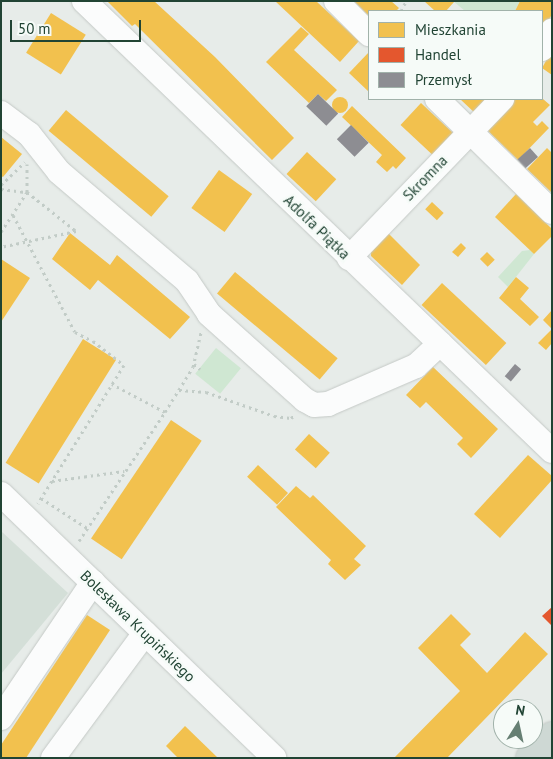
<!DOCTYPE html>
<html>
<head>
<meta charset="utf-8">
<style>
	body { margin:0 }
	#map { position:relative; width:553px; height:759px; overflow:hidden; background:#e7ece9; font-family:"PT Sans",sans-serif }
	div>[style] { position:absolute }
	.built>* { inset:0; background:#d4dfd8 }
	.green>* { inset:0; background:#cfe7d2; transform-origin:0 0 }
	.homes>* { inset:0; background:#f2c14e; transform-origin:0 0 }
	.round { border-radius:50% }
	.shops>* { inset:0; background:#e4572e }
	.industry>* { inset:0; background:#8d8d92; transform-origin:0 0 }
	.path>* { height:3px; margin-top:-1.5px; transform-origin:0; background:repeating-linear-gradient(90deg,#c2ccc7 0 2.5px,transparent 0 6.5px) }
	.roads { filter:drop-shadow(0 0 1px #c4c9c6) drop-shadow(0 0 1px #c4c9c6) }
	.minor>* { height:24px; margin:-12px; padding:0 12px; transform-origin:12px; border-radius:12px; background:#fbfcfc }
	.major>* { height:28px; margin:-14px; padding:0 14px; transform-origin:14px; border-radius:14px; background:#ced8d4 }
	span { translate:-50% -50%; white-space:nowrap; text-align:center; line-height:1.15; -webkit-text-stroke:5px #f6fbf8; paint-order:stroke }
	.street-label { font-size:15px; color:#214434 }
	.frame { position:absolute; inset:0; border:2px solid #214434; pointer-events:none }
	.legend { position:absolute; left:368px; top:10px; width:175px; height:90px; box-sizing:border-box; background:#f6fbf8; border:1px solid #a1b2aa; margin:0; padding:6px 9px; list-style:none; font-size:15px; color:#214434 }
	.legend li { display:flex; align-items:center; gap:10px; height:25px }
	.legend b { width:25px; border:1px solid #a1b2aa }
	.north { position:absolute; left:493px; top:699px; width:50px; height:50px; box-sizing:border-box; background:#f6fbf8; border:1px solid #a1b2aa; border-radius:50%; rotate:10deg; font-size:14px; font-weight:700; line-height:20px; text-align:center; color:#214434 }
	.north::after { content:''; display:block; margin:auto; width:18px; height:22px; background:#667f73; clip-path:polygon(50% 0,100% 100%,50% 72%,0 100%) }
	.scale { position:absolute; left:10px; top:20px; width:131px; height:22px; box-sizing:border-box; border:2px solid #214434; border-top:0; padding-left:6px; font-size:15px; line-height:18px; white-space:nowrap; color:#214434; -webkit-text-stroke:4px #f6fbf8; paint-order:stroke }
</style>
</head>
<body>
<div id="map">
	<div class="built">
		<div style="clip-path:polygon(1px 531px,68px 593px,1px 674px)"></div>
	</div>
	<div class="green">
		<div style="clip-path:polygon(453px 1px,520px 1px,515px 11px,465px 11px)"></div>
		<div style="clip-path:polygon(530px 250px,534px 254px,508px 287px,498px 277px,522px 251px)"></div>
		<div style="left:216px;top:348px;width:32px;height:33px;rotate:39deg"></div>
	</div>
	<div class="homes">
		<div style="clip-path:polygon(107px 1px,154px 1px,215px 57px,294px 138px,272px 160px,135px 24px,132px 26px)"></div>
		<div style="clip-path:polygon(275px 1px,316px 1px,359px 41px,340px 62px)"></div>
		<div style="clip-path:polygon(354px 1px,391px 1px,399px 8px,396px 11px,369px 11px,369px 16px)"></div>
		<div style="clip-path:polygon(424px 1px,453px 1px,454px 2px,446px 11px,435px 11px)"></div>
		<div style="clip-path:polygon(520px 1px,552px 1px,552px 14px,542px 34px,542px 11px,515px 11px)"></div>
		<div style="left:51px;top:13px;width:41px;height:47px;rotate:32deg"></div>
		<div style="clip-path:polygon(301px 27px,309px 34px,294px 50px,337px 90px,326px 101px,318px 94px,309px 103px,266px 62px)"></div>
		<div style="clip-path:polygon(552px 50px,552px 75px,542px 68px)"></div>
		<div style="clip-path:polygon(369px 52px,369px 92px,349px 73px)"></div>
		<div class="round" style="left:332px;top:97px;width:16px;height:16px"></div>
		<div style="clip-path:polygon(460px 99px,492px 99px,477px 115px)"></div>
		<div style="clip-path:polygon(512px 99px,543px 99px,550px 105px,533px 122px,537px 126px,542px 121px,549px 128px,518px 160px,484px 127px)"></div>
		<div style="left:421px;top:103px;width:48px;height:30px;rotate:43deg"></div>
		<div style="clip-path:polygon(352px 106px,406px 158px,396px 169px,393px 166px,387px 172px,376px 162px,382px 155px,342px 117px)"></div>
		<div style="left:66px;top:110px;width:134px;height:27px;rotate:40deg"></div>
		<div style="clip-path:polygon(1px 137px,22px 154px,3px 177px,1px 176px)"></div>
		<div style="clip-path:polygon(547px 148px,552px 153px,552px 193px,527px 169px)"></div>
		<div style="left:307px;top:152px;width:40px;height:30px;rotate:43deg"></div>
		<div style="left:219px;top:170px;width:41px;height:47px;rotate:36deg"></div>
		<div style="clip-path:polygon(516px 194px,552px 229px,552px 236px,534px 254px,495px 217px)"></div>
		<div style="left:432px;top:202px;width:16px;height:10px;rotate:43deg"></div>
		<div style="clip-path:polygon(386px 231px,420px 265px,402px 285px,371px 256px,371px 249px)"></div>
		<div style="clip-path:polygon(70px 233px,110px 265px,117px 255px,190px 317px,170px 339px,98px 280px,90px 290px,52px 259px)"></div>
		<div style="clip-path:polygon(461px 243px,466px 248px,458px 257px,452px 252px)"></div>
		<div style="left:487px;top:252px;width:11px;height:10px;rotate:45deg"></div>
		<div style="clip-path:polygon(1px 259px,30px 278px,1px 322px)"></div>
		<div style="left:235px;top:272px;width:134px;height:28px;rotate:40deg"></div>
		<div style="clip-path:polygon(516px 277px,529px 288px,520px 299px,539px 317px,530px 326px,499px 298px)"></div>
		<div style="left:442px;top:283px;width:88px;height:30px;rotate:43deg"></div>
		<div style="clip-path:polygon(552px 310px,552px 343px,546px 350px,538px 343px,552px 329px,543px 320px)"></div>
		<div style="left:83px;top:339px;width:39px;height:146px;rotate:32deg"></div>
		<div style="clip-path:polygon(433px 367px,498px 429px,471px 458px,457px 444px,463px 438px,426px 402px,420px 408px,406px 395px)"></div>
		<div style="left:171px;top:420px;width:37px;height:143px;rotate:34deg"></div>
		<div style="left:309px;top:434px;width:28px;height:21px;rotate:42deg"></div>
		<div style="clip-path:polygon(528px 455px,552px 476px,552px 480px,500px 538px,474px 514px)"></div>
		<div style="left:258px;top:465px;width:41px;height:16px;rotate:43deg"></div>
		<div style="clip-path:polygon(296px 486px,310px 498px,313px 495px,366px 546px,354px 559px,361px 565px,345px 580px,328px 564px,331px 560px,276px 507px)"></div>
		<div style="clip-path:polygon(451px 614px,471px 634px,460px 645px,487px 673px,525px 632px,548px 654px,447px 758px,394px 758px,460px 691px,418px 648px)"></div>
		<div style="clip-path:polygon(87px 615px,110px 630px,26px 758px,1px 758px,1px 745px)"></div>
		<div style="clip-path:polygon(185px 726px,218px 758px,178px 758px,166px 746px)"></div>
	</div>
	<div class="shops">
		<div style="clip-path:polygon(552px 607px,552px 626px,542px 616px)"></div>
	</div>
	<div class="industry">
		<div style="left:318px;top:94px;width:28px;height:17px;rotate:44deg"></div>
		<div style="left:351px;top:125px;width:25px;height:20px;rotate:45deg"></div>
		<div style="left:530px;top:148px;width:12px;height:17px;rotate:48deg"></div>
		<div style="left:515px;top:364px;width:8px;height:16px;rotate:40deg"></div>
	</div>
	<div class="path">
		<div style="left:401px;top:11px;width:11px;rotate:-63deg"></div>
		<div style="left:1px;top:185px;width:33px;rotate:-44deg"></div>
		<div style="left:1px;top:189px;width:26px;rotate:7deg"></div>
		<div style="left:27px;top:192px;width:63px;rotate:38.5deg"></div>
		<div style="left:76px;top:231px;width:77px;rotate:168deg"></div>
		<div style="left:13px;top:215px;width:132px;rotate:62.1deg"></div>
		<div style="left:75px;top:332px;width:20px;rotate:27deg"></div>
		<div style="left:93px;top:341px;width:39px;rotate:38deg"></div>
		<div style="left:124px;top:365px;width:163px;rotate:121.9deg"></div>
		<div style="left:1px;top:232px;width:48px;rotate:-57deg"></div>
		<div style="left:27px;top:192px;width:28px;rotate:-90deg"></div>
		<div style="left:194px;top:364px;width:8px;rotate:40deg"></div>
		<div style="left:179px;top:390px;width:27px;rotate:4deg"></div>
		<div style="left:206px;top:392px;width:72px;rotate:19.4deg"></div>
		<div style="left:274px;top:416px;width:17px;rotate:7deg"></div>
		<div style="left:291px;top:418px;width:5px;rotate:-37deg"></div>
		<div style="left:165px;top:412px;width:53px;rotate:-58.1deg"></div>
		<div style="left:193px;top:367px;width:36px;rotate:-77deg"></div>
		<div style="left:52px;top:481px;width:73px;rotate:-7.9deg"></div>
		<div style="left:41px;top:498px;width:55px;rotate:33.1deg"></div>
		<div style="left:79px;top:541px;width:155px;rotate:-56.3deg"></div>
		<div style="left:165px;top:412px;width:60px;rotate:-152.2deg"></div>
	</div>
	<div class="roads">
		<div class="minor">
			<div style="left:84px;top:1px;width:649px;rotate:43.88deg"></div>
			<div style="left:336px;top:1px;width:47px;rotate:45deg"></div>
			<div style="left:542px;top:49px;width:21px;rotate:-61deg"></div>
			<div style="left:437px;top:99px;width:161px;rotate:44.5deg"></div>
			<div style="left:1px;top:113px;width:35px;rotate:37deg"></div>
			<div style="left:29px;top:134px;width:48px;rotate:51.7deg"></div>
			<div style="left:59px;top:172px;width:168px;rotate:40.4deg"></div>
			<div style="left:187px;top:281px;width:40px;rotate:56deg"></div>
			<div style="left:209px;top:314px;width:129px;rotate:41.9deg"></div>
			<div style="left:305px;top:400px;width:10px;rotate:29deg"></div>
			<div style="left:314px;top:405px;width:14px;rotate:-4deg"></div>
			<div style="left:328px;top:404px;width:96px;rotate:-23.4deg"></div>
			<div style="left:416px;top:366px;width:33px;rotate:-43deg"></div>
			<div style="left:349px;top:258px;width:221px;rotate:-46.1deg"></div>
			<div style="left:1px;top:494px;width:380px;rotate:44deg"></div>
			<div style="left:1px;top:718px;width:164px;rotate:-55.9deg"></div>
			<div style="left:53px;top:758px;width:155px;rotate:-53.6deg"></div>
		</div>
		<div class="major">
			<div style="left:530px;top:758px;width:31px;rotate:-45deg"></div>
		</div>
	</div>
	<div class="street-label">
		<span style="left:425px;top:178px;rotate:-46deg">Skromna</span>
		<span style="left:317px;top:227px;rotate:44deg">Adolfa Piątka</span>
		<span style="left:138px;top:626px;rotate:44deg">Bolesława Krupińskiego</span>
	</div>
	<div class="frame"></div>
	<ul class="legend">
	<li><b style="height:14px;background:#f2c14e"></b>Mieszkania</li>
	<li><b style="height:14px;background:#e4572e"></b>Handel</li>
	<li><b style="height:14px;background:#8d8d92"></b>Przemysł</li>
	</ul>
	<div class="north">N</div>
	<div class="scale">50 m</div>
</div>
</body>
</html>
